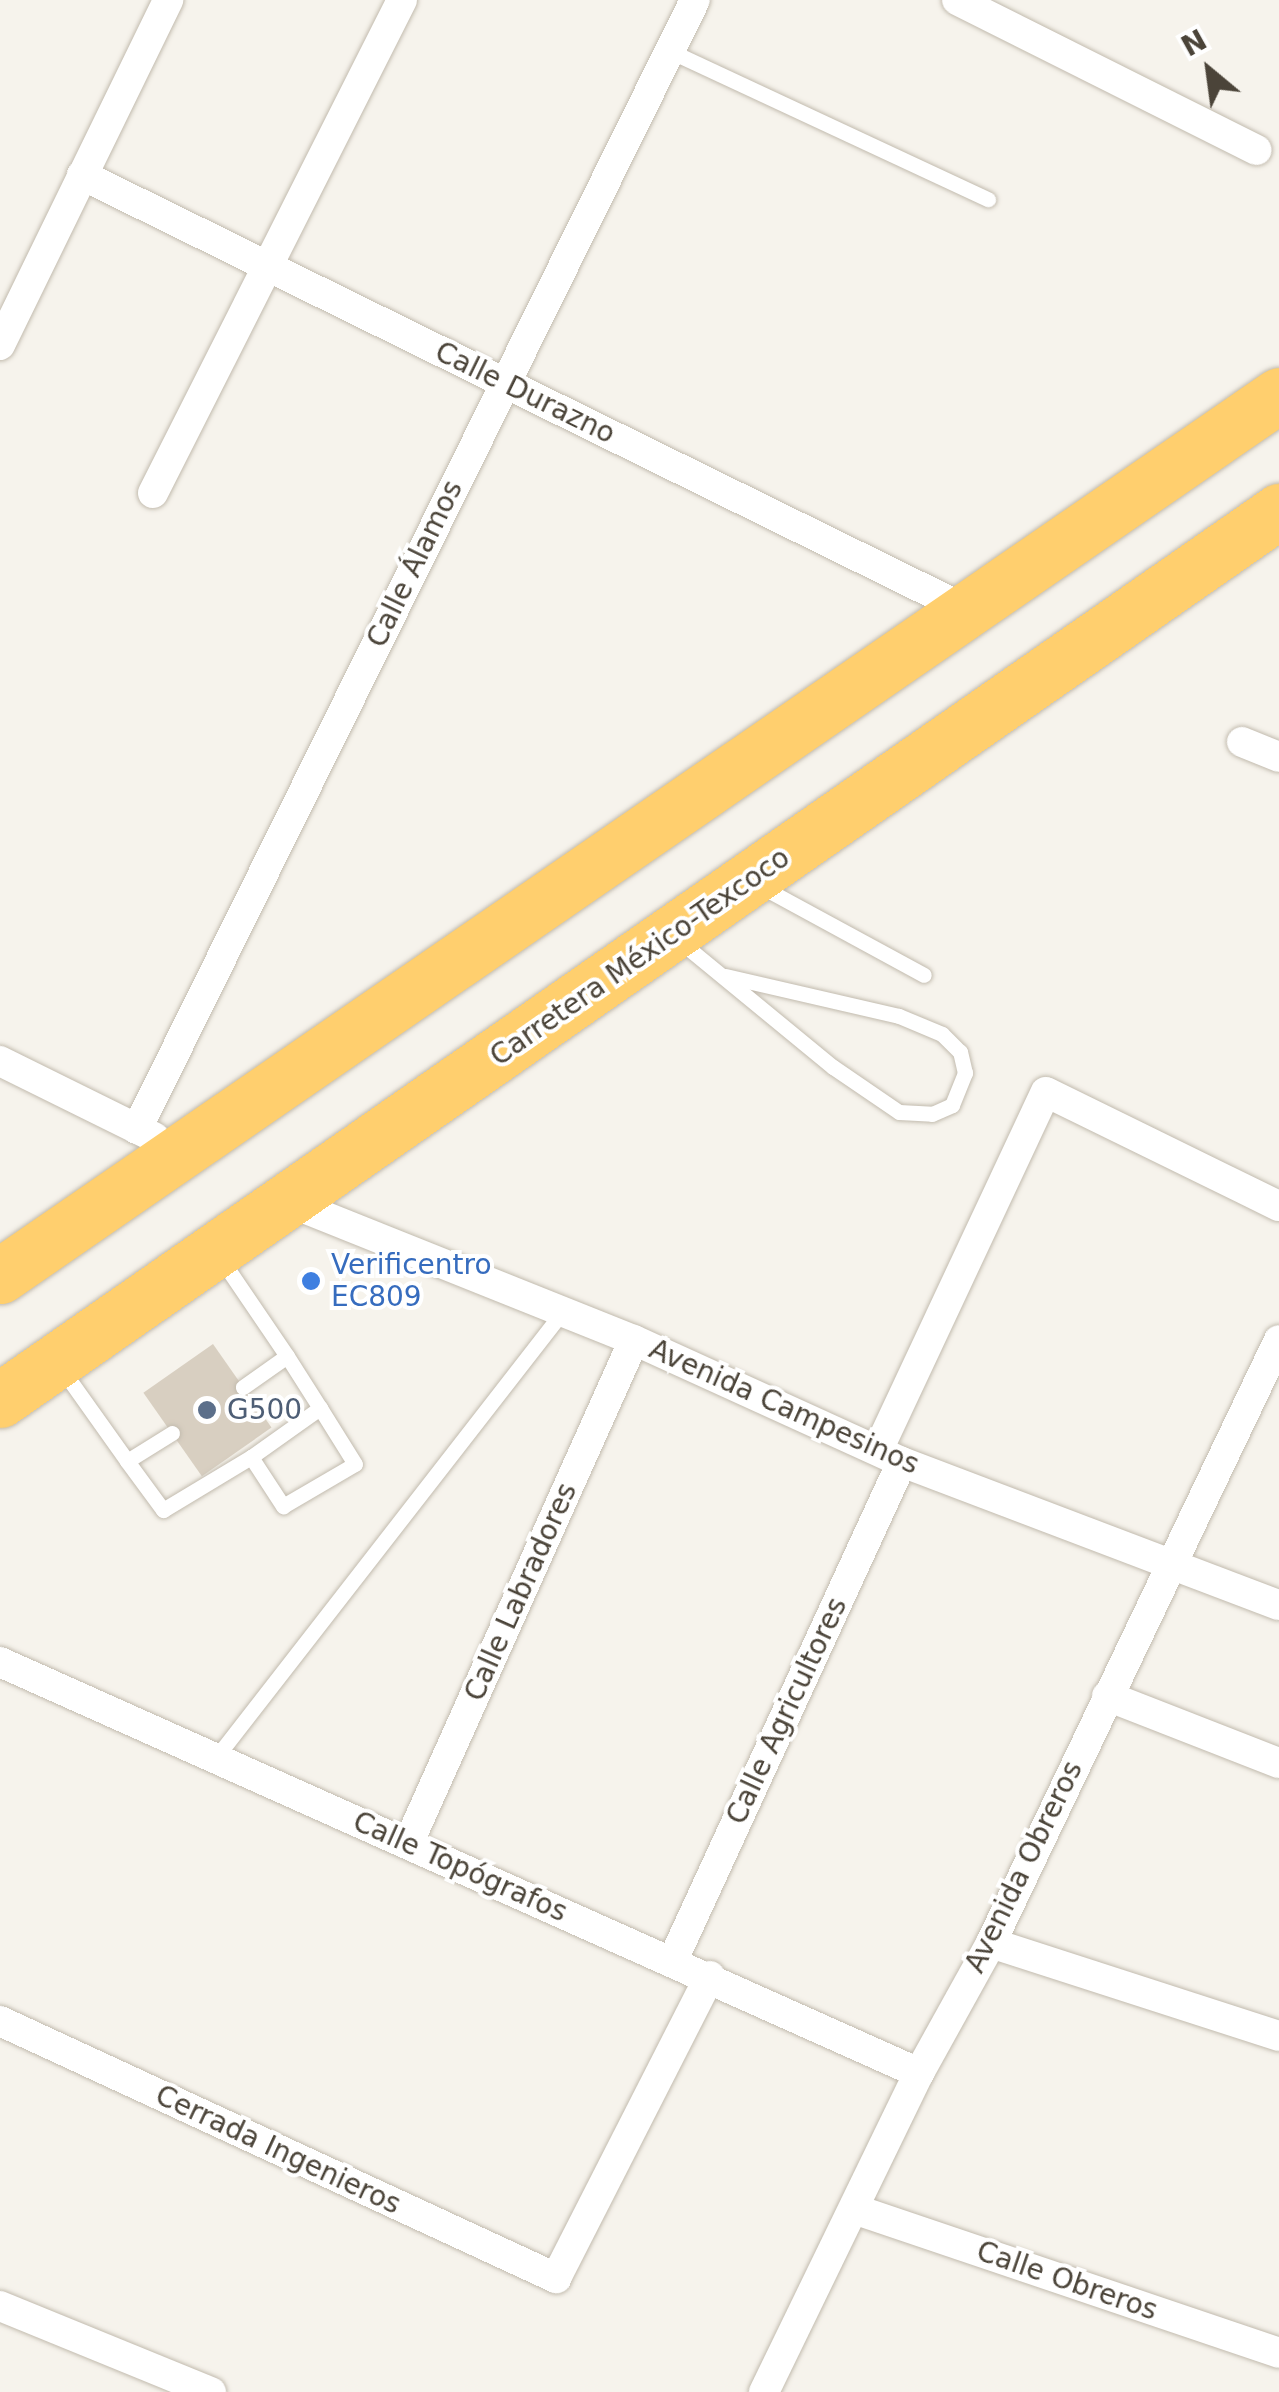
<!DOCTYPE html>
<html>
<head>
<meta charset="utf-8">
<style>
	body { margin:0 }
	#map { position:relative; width:1279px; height:2392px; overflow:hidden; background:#f6f3ec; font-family:"DejaVu Sans",sans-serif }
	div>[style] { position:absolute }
	.building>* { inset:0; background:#d8cfc1; transform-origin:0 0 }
	.roads { filter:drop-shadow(0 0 2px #c2bbae) drop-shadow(0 0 2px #c2bbae) }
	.lane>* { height:15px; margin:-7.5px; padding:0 7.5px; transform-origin:7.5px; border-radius:7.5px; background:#fff }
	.street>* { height:30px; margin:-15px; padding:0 15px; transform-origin:15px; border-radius:15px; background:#fff }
	.highway>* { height:55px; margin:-27.5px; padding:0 27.5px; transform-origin:27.5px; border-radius:27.5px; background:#ffcf6e }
	.dots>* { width:28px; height:28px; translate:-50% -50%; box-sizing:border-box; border:5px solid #fff; border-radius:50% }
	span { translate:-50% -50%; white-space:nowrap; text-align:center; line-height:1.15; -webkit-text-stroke:8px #fff; paint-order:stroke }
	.street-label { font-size:28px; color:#4b4439 }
	.shop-label { font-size:28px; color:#366cbe }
	.left { translate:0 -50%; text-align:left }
	.service-label { font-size:28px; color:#4e5e75 }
	.north { position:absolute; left:1159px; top:20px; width:100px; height:100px; -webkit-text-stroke:8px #fff; paint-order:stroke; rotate:331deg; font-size:28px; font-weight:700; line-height:40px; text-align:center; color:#4b4439 }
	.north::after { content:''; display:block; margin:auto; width:35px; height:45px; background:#4b4439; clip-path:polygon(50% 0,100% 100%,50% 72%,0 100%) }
</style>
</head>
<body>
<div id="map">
	<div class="building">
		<div style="left:213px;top:1344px;width:102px;height:85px;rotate:55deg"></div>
	</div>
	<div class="roads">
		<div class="lane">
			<div style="left:670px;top:51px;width:351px;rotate:25deg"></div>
			<div style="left:762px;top:887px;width:184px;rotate:28.5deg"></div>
			<div style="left:677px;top:939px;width:202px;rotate:39.4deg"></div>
			<div style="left:833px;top:1067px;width:80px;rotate:34.3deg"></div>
			<div style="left:899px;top:1112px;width:33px;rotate:3deg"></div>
			<div style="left:932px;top:1114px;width:22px;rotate:-24deg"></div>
			<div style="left:952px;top:1105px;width:35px;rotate:-68deg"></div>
			<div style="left:965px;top:1073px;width:22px;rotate:-103deg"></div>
			<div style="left:960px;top:1052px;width:25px;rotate:-135deg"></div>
			<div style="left:942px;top:1034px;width:47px;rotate:-157.3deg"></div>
			<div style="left:899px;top:1016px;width:178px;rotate:-167deg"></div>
			<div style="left:221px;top:1259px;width:117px;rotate:55.8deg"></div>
			<div style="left:287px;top:1356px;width:54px;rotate:144.8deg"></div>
			<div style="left:61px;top:1368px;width:114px;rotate:54.6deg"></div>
			<div style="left:127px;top:1461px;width:53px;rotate:-31.9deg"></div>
			<div style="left:251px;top:1457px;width:59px;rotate:56.9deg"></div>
			<div style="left:283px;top:1506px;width:83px;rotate:-30.3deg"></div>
			<div style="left:355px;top:1464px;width:66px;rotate:-122deg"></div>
			<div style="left:127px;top:1461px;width:61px;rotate:53.7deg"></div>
			<div style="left:163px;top:1510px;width:103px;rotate:-31.1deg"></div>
			<div style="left:251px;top:1457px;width:85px;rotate:-35.4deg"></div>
			<div style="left:320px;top:1408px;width:62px;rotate:-122.4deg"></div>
			<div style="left:214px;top:1760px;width:569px;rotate:-52.14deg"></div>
		</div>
		<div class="street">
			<div style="left:957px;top:0;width:335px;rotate:26.6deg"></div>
			<div style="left:82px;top:175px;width:986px;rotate:26.18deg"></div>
			<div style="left:0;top:345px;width:384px;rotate:-64deg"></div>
			<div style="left:153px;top:493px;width:552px;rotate:-63.2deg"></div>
			<div style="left:1242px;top:742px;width:40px;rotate:22deg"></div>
			<div style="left:0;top:1061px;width:172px;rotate:26.3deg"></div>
			<div style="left:137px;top:1129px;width:1259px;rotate:-63.7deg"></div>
			<div style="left:291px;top:1203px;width:369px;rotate:21.8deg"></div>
			<div style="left:634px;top:1340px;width:294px;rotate:24.5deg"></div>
			<div style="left:902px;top:1462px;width:403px;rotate:20.8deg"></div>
			<div style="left:878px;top:1450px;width:395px;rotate:-64.9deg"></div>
			<div style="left:1046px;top:1092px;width:259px;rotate:26.1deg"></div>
			<div style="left:0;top:1662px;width:1007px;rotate:24.1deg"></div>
			<div style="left:1107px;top:1696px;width:185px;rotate:21.3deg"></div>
			<div style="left:408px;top:1844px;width:552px;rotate:-65.85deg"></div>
			<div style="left:991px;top:1943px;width:303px;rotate:17.9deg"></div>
			<div style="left:673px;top:1960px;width:548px;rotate:-65.31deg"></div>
			<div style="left:0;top:2021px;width:613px;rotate:24.81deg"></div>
			<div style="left:556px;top:2278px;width:339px;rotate:-63deg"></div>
			<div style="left:854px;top:2209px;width:449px;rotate:18.7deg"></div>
			<div style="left:0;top:2306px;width:228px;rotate:22.2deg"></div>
			<div style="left:764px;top:2392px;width:355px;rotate:-64.1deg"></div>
			<div style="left:919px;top:2073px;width:149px;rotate:-61deg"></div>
			<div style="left:991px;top:1943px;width:668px;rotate:-64.47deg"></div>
		</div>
		<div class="highway">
			<div style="left:0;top:1276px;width:1553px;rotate:-34.56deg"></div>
			<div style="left:0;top:1400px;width:1558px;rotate:-34.8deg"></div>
		</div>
	</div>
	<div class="dots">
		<div style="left:311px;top:1281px;background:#3f7fe0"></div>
		<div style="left:207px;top:1410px;background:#5c6f8a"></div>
	</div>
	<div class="street-label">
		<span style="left:525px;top:393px;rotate:26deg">Calle Durazno</span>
		<span style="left:415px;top:564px;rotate:-64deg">Calle Álamos</span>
		<span style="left:640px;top:957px;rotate:-35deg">Carretera México-Texcoco</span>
		<span style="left:784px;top:1407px;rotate:24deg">Avenida Campesinos</span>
		<span style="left:521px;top:1592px;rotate:-66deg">Calle Labradores</span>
		<span style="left:787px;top:1711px;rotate:-65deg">Calle Agricultores</span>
		<span style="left:460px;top:1867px;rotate:24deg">Calle Topógrafos</span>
		<span style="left:1024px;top:1867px;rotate:-64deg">Avenida Obreros</span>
		<span style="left:278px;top:2150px;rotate:25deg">Cerrada Ingenieros</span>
		<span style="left:1067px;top:2281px;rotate:19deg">Calle Obreros</span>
	</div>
	<div class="shop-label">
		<span class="left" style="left:331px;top:1281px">Verificentro<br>EC809</span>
	</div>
	<div class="service-label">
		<span class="left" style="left:227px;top:1410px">G500</span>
	</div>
	<div class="north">N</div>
</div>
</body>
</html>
